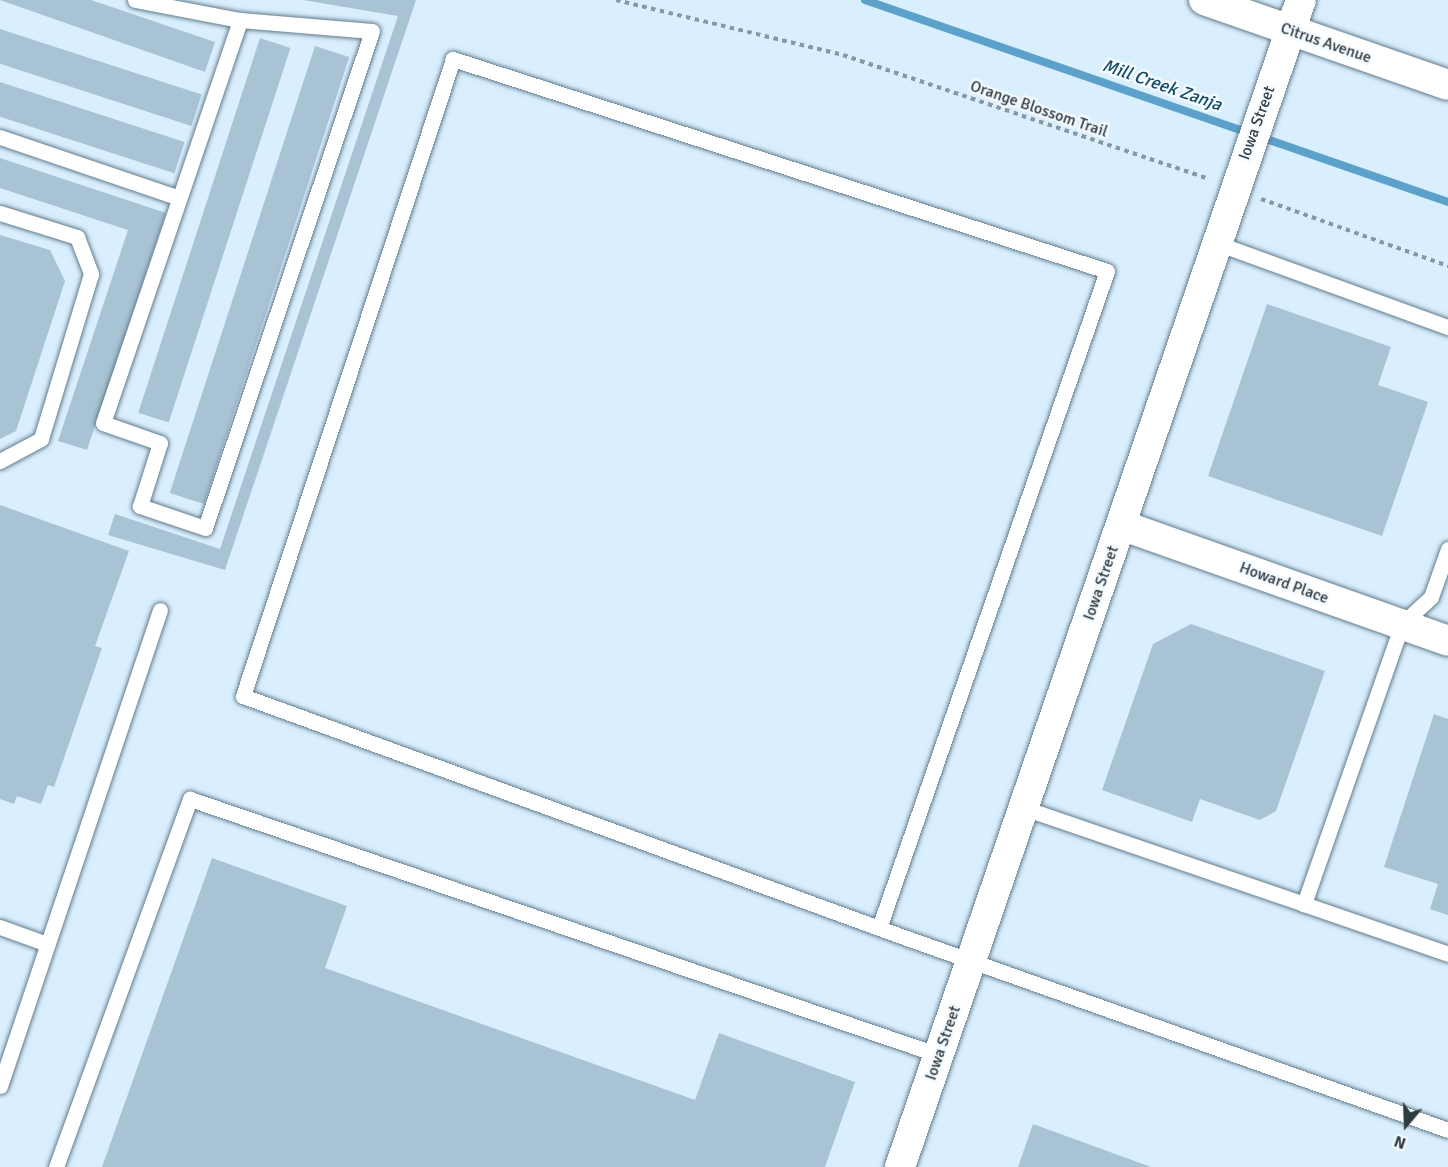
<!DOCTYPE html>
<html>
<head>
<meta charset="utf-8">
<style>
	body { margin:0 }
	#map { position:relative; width:1448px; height:1167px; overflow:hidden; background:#d9effe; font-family:Signika,sans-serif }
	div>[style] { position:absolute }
	.stream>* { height:8px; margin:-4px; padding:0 4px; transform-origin:4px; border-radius:4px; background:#5ca1ca }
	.building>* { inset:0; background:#a8c3d4; transform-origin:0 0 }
	.path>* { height:4px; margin-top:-2px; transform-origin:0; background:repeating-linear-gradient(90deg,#8798a3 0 4.5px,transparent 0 9px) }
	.roads { filter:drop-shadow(0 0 2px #627c8c) drop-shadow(0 0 2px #627c8c) }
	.service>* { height:15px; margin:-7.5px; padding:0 7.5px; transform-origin:7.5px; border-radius:7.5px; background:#fff }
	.minor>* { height:30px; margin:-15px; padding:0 15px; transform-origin:15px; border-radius:15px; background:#fff }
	span { translate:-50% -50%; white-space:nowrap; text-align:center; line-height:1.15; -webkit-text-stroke:5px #f4fafd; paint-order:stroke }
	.street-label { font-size:16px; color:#2f3a41 }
	.water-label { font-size:18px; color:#134a66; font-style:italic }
	.north { position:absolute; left:1376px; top:1095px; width:60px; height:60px; -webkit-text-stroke:4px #f4fafd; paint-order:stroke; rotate:199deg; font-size:16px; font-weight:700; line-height:24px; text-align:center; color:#2f3a41 }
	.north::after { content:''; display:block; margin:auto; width:21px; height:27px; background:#2f3a41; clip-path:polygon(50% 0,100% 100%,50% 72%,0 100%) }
</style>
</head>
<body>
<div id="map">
	<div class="stream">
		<div style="left:865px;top:0;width:617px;rotate:19.11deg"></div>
	</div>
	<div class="building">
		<div style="clip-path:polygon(0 0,91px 0,215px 42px,205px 72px)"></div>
		<div style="clip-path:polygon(303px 0,416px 0,225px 570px,108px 535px,115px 514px,220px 549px,398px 16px)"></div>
		<div style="left:0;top:29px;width:212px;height:33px;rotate:18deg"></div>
		<div style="left:260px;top:38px;width:32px;height:394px;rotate:18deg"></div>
		<div style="left:315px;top:46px;width:36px;height:470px;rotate:18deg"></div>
		<div style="left:0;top:82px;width:194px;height:33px;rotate:18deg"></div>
		<div style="clip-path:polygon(0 158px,166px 213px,87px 450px,58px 441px,128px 230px,0 188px)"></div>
		<div style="clip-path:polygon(0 235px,50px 250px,65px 281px,16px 431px,0 439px)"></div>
		<div style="clip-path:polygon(1267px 304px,1391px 347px,1378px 385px,1428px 402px,1382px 536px,1208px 476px)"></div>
		<div style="clip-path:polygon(0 505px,129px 551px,95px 646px,102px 648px,54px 787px,48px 785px,41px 804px,17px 796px,14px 804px,0 799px)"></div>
		<div style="clip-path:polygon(1191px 624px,1325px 671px,1276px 811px,1260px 820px,1200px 799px,1192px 822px,1102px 790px,1153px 644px)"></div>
		<div style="clip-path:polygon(1434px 714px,1448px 719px,1448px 915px,1430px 909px,1438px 884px,1384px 867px)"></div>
		<div style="clip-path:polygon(212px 858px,347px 906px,325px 968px,695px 1100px,719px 1033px,855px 1082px,825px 1167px,102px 1167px)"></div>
		<div style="clip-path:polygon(1033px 1124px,1151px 1167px,1018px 1167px)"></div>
	</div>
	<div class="path">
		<div style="left:616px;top:0;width:234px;rotate:13.6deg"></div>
		<div style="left:843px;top:55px;width:386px;rotate:18.7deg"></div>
		<div style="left:1261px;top:199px;width:199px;rotate:19.7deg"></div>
	</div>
	<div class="roads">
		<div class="service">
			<div style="left:135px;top:0;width:107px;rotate:10.8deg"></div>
			<div style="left:240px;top:20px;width:132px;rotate:4.8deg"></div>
			<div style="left:372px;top:31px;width:524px;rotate:108.57deg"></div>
			<div style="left:205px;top:528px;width:69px;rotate:-161.3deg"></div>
			<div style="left:140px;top:506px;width:66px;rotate:-72.4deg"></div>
			<div style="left:160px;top:443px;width:60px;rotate:-160.7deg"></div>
			<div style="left:103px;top:423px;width:426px;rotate:-71.2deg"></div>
			<div style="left:0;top:137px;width:186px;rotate:18.8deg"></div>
			<div style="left:0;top:213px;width:81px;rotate:17.3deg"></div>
			<div style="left:77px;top:237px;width:40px;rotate:69deg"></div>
			<div style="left:91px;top:274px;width:172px;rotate:106.9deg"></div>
			<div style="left:41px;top:439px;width:47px;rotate:151.8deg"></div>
			<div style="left:1214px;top:242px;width:249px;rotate:20deg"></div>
			<div style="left:1448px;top:549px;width:51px;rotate:109.5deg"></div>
			<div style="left:1431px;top:597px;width:40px;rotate:137deg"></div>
			<div style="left:1402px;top:624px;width:297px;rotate:109.3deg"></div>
			<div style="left:1304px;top:904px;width:152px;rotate:19.1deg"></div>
			<div style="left:1024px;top:808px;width:296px;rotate:18.9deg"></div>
			<div style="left:0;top:927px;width:50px;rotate:19.9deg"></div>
			<div style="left:879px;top:928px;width:695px;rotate:-70.86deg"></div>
			<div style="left:1107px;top:271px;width:688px;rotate:-162.04deg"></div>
			<div style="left:453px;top:59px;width:671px;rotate:108.25deg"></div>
			<div style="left:243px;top:696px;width:700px;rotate:20.04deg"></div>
			<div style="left:901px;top:936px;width:580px;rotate:19.53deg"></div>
			<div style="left:0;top:1086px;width:502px;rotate:-71.42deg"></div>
			<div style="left:56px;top:1167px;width:392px;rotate:-70deg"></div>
			<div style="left:190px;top:799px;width:792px;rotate:18.87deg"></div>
		</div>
		<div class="minor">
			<div style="left:1204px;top:0;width:258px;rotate:19.2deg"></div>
			<div style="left:1121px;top:525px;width:347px;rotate:19.5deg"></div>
			<div style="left:900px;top:1167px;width:1234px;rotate:-71.04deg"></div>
		</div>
	</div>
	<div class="street-label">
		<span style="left:1326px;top:43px;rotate:19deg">Citrus Avenue</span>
		<span style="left:1039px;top:109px;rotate:19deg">Orange Blossom Trail</span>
		<span style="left:1257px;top:123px;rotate:-70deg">Iowa Street</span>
		<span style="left:1101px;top:583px;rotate:-71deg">Iowa Street</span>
		<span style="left:1284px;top:583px;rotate:20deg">Howard Place</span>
		<span style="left:943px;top:1043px;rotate:-71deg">Iowa Street</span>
	</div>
	<div class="water-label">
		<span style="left:1162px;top:85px;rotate:19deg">Mill Creek Zanja</span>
	</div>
	<div class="north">N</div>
</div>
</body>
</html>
